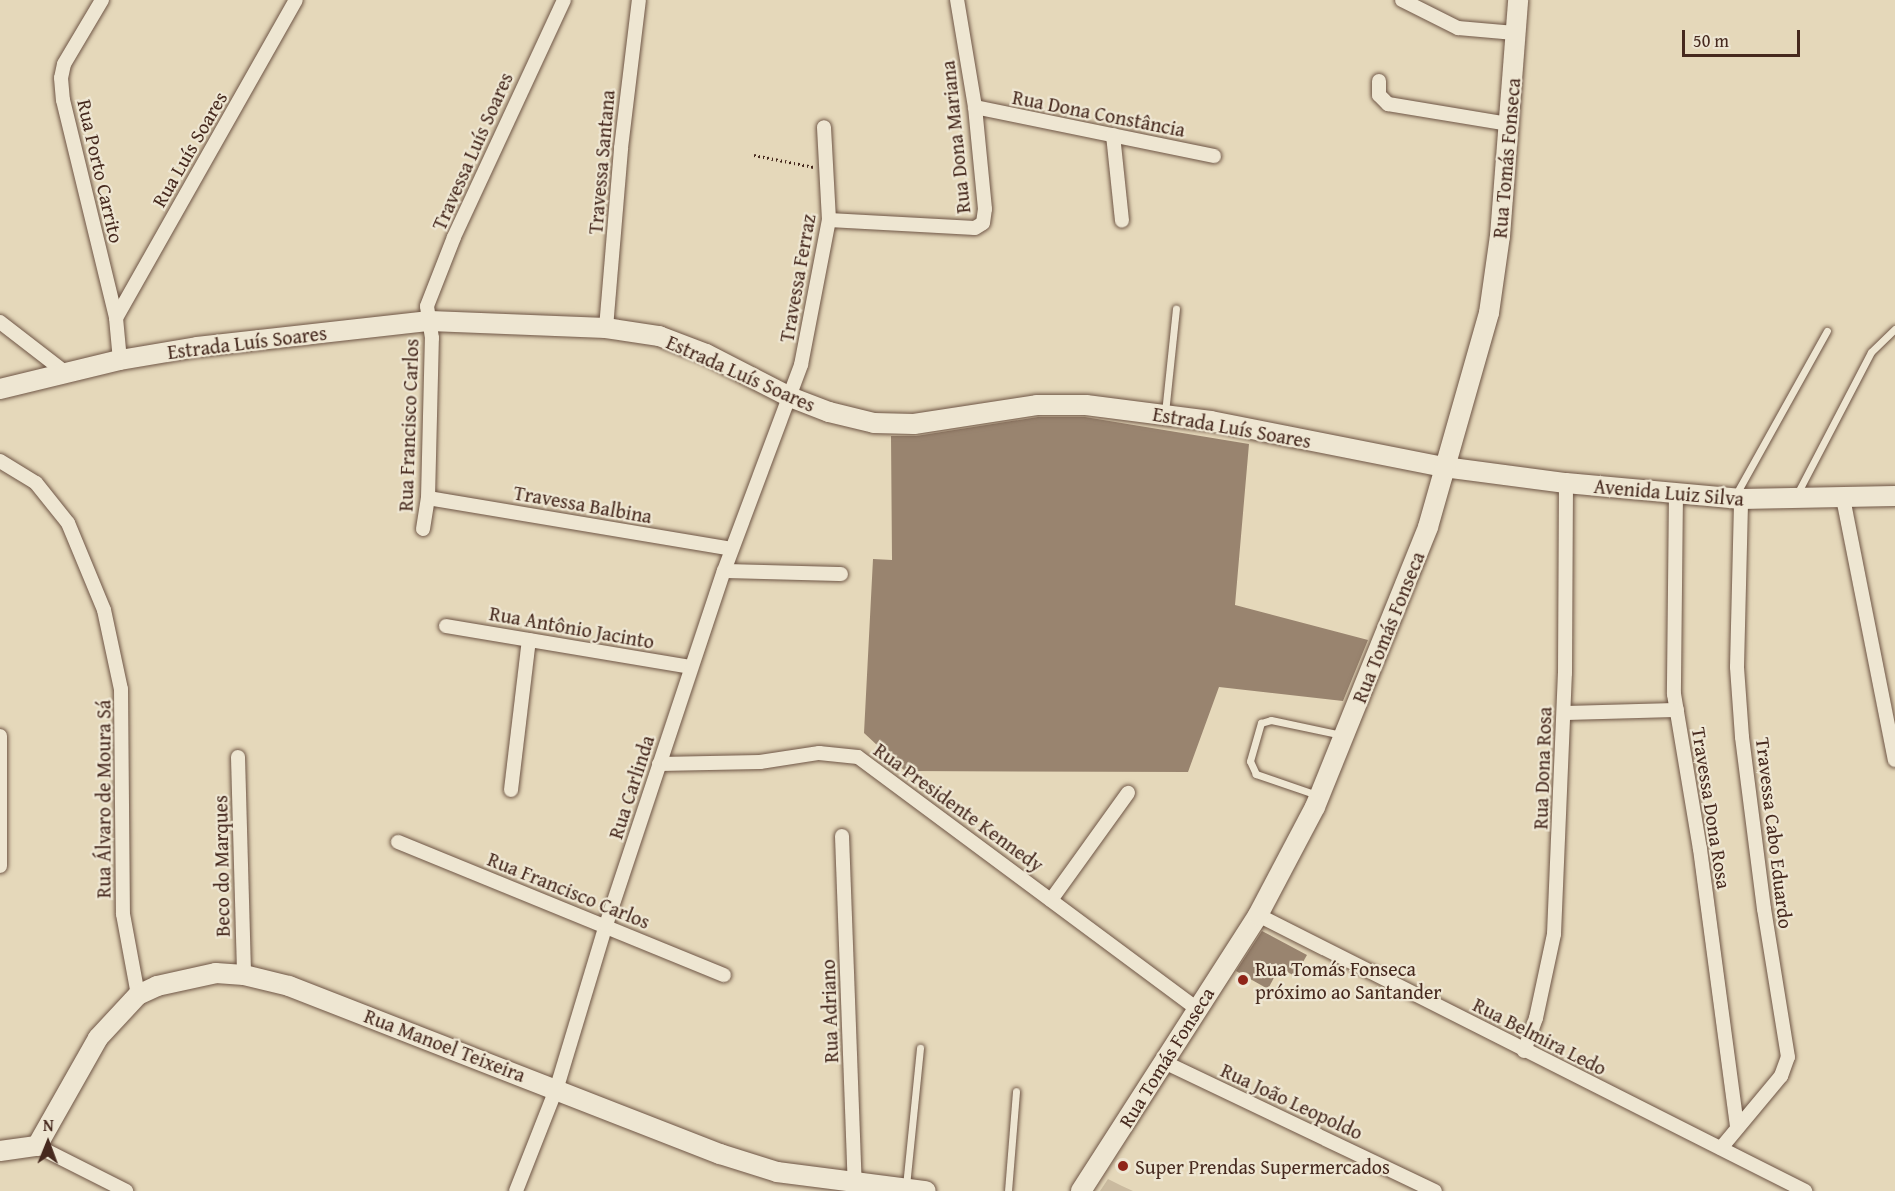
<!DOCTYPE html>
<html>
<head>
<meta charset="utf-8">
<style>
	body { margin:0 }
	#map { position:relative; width:1895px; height:1191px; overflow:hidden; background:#e5d8ba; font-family:"Gentium Book Plus",serif }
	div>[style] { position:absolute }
	.green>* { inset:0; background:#caba9f }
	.building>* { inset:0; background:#99846f }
	.path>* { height:3px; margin-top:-1.5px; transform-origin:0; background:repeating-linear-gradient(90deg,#46291e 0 1.5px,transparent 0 4.5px) }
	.roads { filter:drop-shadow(0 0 2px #6e5545) drop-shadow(0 0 2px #6e5545) }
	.lane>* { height:7px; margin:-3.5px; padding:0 3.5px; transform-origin:3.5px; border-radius:3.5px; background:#eee6d2 }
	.street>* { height:14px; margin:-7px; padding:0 7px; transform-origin:7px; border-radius:7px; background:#eee6d2 }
	.secondary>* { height:20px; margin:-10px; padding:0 10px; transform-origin:10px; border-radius:10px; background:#eee6d2 }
	.dots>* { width:16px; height:16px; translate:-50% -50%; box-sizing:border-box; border:3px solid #eee6d2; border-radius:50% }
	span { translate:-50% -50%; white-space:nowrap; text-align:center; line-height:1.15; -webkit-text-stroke:4.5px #eee6d2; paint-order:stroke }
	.street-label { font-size:20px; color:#46291e }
	.poi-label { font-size:20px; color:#46291e }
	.left { translate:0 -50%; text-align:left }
	.north { position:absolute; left:18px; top:1113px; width:60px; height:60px; -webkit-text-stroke:4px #eee6d2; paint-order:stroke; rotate:1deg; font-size:16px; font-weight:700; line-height:24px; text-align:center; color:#46291e }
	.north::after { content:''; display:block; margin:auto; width:21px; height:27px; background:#46291e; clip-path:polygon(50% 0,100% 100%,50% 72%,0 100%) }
	.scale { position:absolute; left:1682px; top:30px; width:118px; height:27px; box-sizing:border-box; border:3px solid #46291e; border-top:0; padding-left:8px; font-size:18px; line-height:21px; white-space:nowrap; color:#46291e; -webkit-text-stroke:4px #eee6d2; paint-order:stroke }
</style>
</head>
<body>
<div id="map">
	<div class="green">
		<div style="clip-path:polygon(1108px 1179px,1122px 1186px,1133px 1191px,1100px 1191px)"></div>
	</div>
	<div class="building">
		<div style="clip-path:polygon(1038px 417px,1085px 417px,1249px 444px,1235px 605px,1368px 640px,1343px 701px,1219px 687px,1188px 772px,905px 771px,864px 733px,873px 559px,892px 560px,891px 436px,916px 436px)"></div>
		<div style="clip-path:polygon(1262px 931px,1307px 955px,1295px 976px,1279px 968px,1268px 989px,1236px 971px)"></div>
	</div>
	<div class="path">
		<div style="left:754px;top:155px;width:61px;rotate:11.3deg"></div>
	</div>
	<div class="roads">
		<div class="lane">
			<div style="left:1165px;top:413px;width:105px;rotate:-84deg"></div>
			<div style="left:1735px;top:496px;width:189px;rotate:-60.9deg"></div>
			<div style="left:1796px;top:496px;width:162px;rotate:-62.5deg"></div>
			<div style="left:1871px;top:352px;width:33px;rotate:-44deg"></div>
			<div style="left:1317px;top:795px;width:65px;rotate:-161deg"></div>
			<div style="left:1256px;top:774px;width:14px;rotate:-115deg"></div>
			<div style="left:1250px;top:761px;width:40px;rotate:-74deg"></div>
			<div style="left:1261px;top:723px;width:10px;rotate:-17deg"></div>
			<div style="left:1271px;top:720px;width:73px;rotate:11.9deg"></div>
			<div style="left:906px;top:1186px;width:139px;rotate:-84.2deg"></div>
			<div style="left:1008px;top:1191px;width:100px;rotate:-85.4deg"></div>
		</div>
		<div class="street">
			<div style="left:102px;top:0;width:74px;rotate:120.7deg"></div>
			<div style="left:64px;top:64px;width:14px;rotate:102deg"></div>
			<div style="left:61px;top:78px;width:22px;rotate:85deg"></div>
			<div style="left:63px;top:100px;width:224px;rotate:76.3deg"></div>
			<div style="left:116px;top:318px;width:42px;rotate:84.6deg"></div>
			<div style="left:1402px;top:0;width:63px;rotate:26.6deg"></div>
			<div style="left:1458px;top:28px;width:57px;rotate:5deg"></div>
			<div style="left:1379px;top:81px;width:14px;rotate:90deg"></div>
			<div style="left:1379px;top:95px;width:13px;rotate:45deg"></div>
			<div style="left:1388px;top:104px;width:123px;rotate:9.4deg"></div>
			<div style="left:975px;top:107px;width:244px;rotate:11.6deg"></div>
			<div style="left:1113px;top:135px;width:86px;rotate:84deg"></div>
			<div style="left:829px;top:220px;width:146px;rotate:3.1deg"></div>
			<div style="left:975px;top:228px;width:9px;rotate:-32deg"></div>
			<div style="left:983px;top:223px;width:14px;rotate:-82deg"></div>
			<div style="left:985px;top:209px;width:102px;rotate:-95.6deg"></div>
			<div style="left:975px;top:107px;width:109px;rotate:-99.5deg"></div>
			<div style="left:116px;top:318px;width:365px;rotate:-60.5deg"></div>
			<div style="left:0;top:322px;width:83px;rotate:37.7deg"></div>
			<div style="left:606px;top:328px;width:181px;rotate:-85.2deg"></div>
			<div style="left:621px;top:148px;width:149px;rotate:-83.1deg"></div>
			<div style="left:0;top:461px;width:42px;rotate:31.4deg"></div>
			<div style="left:36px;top:483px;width:51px;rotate:51.3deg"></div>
			<div style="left:68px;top:523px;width:94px;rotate:67.5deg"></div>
			<div style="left:104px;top:610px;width:81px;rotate:77.9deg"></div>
			<div style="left:121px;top:689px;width:225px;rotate:89.5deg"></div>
			<div style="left:123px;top:914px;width:82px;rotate:79.5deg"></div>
			<div style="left:1676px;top:492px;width:202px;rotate:90.6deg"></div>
			<div style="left:1674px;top:694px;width:157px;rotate:80.5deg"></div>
			<div style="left:1700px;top:849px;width:281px;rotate:82.4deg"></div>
			<div style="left:428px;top:498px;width:308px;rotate:9.5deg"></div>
			<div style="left:1843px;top:498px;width:267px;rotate:78.8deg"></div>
			<div style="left:423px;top:529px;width:31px;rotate:-81deg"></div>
			<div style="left:428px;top:498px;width:160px;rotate:-88.6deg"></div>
			<div style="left:432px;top:338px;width:32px;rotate:-99deg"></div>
			<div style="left:427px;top:306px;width:74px;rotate:-68.6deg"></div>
			<div style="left:454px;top:237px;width:261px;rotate:-65.1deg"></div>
			<div style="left:724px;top:571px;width:117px;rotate:1.5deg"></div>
			<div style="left:446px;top:626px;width:248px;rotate:9.5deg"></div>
			<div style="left:1564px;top:713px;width:113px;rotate:-1.5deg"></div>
			<div style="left:0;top:736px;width:130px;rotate:90deg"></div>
			<div style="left:238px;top:757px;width:218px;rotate:88.4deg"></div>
			<div style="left:659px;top:764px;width:101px;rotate:-1.1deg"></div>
			<div style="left:760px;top:762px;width:60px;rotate:-8.7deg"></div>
			<div style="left:819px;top:753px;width:39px;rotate:6deg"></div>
			<div style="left:858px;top:757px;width:422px;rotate:36.6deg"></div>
			<div style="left:511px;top:790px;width:151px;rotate:-83.2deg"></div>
			<div style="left:842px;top:836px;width:348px;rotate:87.9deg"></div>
			<div style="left:398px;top:842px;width:352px;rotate:22.2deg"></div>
			<div style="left:1051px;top:900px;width:132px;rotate:-54.3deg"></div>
			<div style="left:1258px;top:915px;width:613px;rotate:26.77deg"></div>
			<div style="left:1524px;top:1051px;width:35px;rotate:-70deg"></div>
			<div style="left:1536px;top:1018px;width:86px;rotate:-77.9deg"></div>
			<div style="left:1554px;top:934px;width:261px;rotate:-87.6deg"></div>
			<div style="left:1565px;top:673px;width:190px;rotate:-89.7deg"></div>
			<div style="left:1164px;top:1062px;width:300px;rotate:25.5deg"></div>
			<div style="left:37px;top:1146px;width:100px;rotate:26.8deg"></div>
			<div style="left:1721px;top:1148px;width:94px;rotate:-50.2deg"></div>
			<div style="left:1781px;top:1076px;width:20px;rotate:-70deg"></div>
			<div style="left:1788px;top:1057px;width:150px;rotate:-99.2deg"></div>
			<div style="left:1764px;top:909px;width:173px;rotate:-97.3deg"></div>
			<div style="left:1742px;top:737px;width:70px;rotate:-94.1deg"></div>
			<div style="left:1737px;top:667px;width:168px;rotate:-88.6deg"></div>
			<div style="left:516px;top:1191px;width:112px;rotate:-68.5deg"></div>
			<div style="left:557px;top:1087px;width:169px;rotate:-73.2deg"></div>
			<div style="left:606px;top:925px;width:373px;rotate:-71.6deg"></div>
			<div style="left:724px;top:571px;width:220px;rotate:-69.5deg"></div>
			<div style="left:801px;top:365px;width:148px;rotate:-79.1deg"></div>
			<div style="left:829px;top:220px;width:93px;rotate:-93.1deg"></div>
		</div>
		<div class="secondary">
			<div style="left:0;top:389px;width:123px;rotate:-13.6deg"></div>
			<div style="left:120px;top:360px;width:78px;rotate:-9.6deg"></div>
			<div style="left:197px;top:347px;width:234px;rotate:-6.4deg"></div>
			<div style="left:430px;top:321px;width:176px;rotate:2.3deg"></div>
			<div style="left:606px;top:328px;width:54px;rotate:8.6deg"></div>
			<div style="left:659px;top:336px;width:50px;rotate:21deg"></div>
			<div style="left:706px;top:354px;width:94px;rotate:27.1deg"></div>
			<div style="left:790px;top:397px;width:42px;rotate:21deg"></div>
			<div style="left:829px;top:412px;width:46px;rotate:13.7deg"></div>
			<div style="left:874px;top:423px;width:40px;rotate:1.4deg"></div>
			<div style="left:914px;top:424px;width:124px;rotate:-8.8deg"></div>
			<div style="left:1037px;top:405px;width:49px"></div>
			<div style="left:1086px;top:405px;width:126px;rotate:7.3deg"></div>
			<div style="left:1211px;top:421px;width:237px;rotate:11.2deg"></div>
			<div style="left:1444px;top:467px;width:123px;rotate:7.5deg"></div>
			<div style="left:1566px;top:483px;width:176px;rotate:5.2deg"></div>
			<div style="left:1741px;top:499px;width:154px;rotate:-1.1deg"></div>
			<div style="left:0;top:1151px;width:37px;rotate:-8deg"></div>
			<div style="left:37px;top:1146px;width:124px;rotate:-60.5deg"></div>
			<div style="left:98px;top:1038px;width:59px;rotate:-47.1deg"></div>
			<div style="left:138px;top:995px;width:21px;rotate:-25deg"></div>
			<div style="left:157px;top:986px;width:60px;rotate:-12.4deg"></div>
			<div style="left:216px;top:973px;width:28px;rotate:4deg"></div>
			<div style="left:244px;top:975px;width:46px;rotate:13.7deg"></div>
			<div style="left:289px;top:986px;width:463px;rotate:21.3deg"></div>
			<div style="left:720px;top:1154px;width:60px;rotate:17.5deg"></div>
			<div style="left:777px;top:1172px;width:150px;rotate:7.3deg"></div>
			<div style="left:1081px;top:1191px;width:328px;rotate:-57.3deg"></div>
			<div style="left:1258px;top:915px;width:122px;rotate:-62.2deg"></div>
			<div style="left:1315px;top:807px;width:302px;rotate:-68deg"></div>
			<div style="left:1428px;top:527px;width:223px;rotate:-74.1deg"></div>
			<div style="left:1489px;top:313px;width:78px;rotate:-81.9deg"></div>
			<div style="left:1500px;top:236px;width:237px;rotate:-85.6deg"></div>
		</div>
	</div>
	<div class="dots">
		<div style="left:1243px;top:980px;background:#8f2418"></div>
		<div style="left:1123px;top:1166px;background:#8f2418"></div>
	</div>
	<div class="street-label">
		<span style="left:1099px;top:113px;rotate:11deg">Rua Dona Constância</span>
		<span style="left:955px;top:137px;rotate:-96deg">Rua Dona Mariana</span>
		<span style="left:189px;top:149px;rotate:-60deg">Rua Luís Soares</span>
		<span style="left:472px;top:151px;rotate:-66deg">Travessa Luís Soares</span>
		<span style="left:1506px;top:158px;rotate:-85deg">Rua Tomás Fonseca</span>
		<span style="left:601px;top:162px;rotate:-85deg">Travessa Santana</span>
		<span style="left:101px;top:171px;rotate:77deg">Rua Porto Carrito</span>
		<span style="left:797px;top:278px;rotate:-80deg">Travessa Ferraz</span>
		<span style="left:247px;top:342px;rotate:-7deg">Estrada Luís Soares</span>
		<span style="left:741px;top:373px;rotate:24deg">Estrada Luís Soares</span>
		<span style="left:408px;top:425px;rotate:-88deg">Rua Francisco Carlos</span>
		<span style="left:1232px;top:427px;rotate:10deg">Estrada Luís Soares</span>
		<span style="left:1669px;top:492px;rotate:5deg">Avenida Luiz Silva</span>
		<span style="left:583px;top:504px;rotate:10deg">Travessa Balbina</span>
		<span style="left:572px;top:627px;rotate:10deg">Rua Antônio Jacinto</span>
		<span style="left:1388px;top:627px;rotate:-68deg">Rua Tomás Fonseca</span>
		<span style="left:1542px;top:768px;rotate:-88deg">Rua Dona Rosa</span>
		<span style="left:631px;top:787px;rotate:-72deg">Rua Carlinda</span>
		<span style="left:103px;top:799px;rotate:-90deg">Rua Álvaro de Moura Sá</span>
		<span style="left:959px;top:807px;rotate:36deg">Rua Presidente Kennedy</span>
		<span style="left:1712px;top:808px;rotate:81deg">Travessa Dona Rosa</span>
		<span style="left:1775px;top:833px;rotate:83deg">Travessa Cabo Eduardo</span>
		<span style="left:221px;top:866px;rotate:-91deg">Beco do Marques</span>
		<span style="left:569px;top:890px;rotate:22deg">Rua Francisco Carlos</span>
		<span style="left:829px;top:1011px;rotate:-92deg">Rua Adriano</span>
		<span style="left:1540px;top:1036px;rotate:27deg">Rua Belmira Ledo</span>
		<span style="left:445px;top:1045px;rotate:21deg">Rua Manoel Teixeira</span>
		<span style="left:1166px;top:1057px;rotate:-58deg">Rua Tomás Fonseca</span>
		<span style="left:1292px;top:1101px;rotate:25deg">Rua João Leopoldo</span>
	</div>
	<div class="poi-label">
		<span class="left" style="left:1255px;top:980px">Rua Tomás Fonseca<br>próximo ao Santander</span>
		<span class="left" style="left:1135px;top:1166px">Super Prendas Supermercados</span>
	</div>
	<div class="north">N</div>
	<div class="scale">50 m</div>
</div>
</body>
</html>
